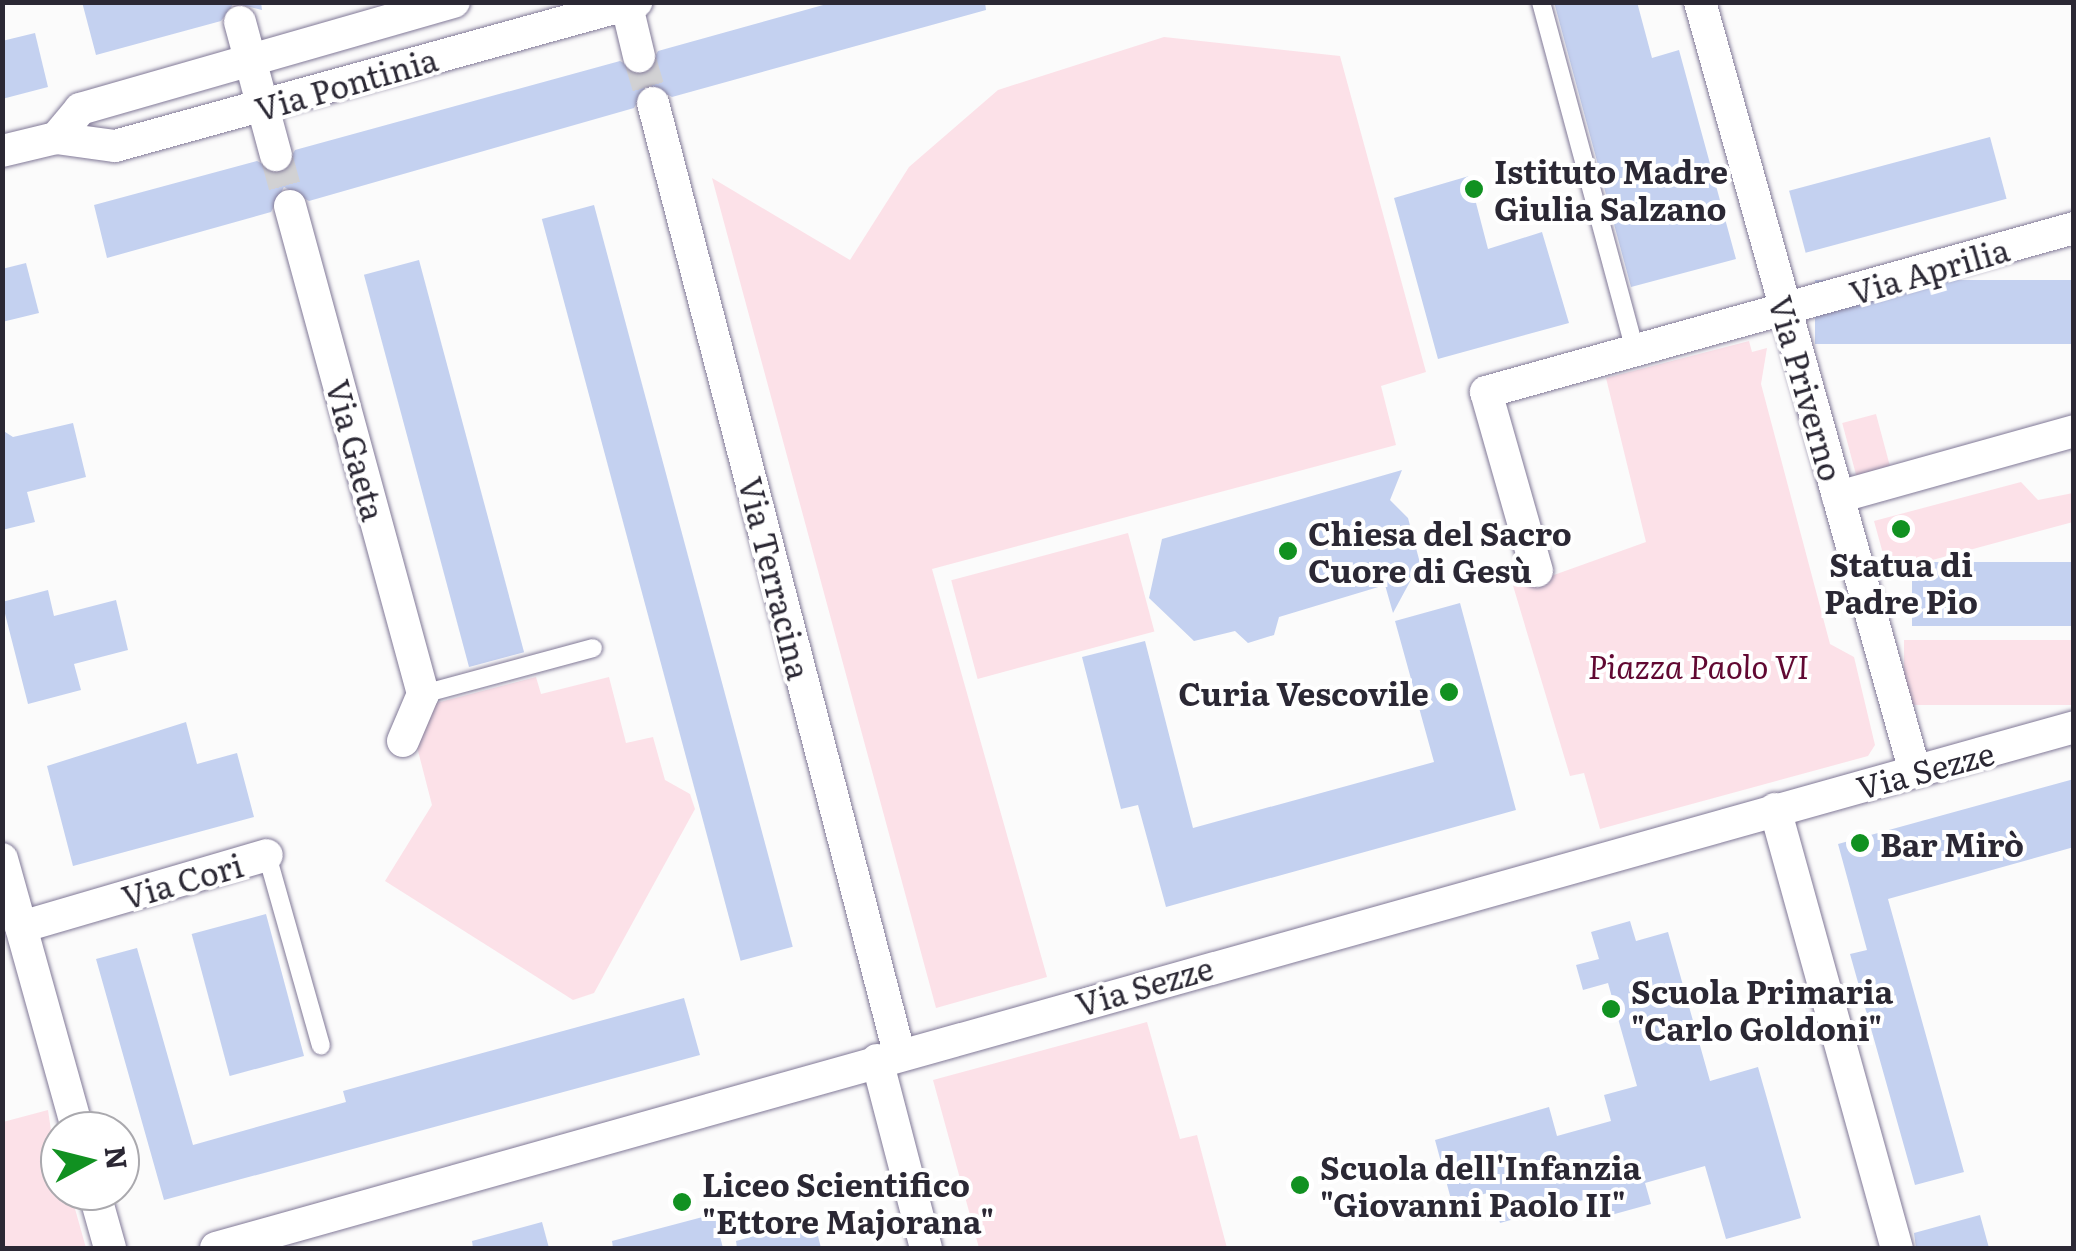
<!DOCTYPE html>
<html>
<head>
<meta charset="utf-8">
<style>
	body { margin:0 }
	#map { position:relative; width:2076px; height:1251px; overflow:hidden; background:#fbfbfb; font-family:Literata,serif }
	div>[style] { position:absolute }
	.green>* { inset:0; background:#fce1e8; transform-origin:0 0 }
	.building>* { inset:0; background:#c4d1f0; transform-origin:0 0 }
	.minor-tunnel>* { height:32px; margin-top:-16px; transform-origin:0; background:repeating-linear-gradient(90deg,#d1d1d3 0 32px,transparent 0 48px) }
	.roads { filter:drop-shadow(0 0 2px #817997) drop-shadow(0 0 2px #817997) }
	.service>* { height:18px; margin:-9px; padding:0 9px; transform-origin:9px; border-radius:9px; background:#fff }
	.minor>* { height:32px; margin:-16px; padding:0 16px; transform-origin:16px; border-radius:16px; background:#fff }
	.dots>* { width:28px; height:28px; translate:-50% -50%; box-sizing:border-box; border:5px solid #fff; border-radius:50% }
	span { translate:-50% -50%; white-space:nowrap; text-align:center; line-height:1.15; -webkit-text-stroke:8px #fff; paint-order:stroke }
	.street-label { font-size:32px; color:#2b2834 }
	.poi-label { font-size:32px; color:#2b2834; font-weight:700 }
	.left { translate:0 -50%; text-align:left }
	.right { translate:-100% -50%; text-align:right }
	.park-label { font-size:32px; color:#610832; font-style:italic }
	.frame { position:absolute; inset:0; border:5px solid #2b2834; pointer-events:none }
	.north { position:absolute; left:40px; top:1111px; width:100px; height:100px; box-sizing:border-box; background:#fff; border:2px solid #aaa9ae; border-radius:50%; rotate:83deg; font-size:28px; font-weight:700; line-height:40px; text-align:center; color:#2b2834 }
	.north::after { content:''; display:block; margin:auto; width:35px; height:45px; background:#119121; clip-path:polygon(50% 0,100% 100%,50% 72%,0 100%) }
</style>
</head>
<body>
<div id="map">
	<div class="green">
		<div style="clip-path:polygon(1164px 37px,1340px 56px,1426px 372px,1381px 386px,1396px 445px,932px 569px,1047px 977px,936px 1008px,712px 178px,850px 260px,909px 167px,998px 90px)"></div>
		<div style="clip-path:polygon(1749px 341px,1752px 352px,1767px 348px,1761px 384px,1830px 644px,1854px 657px,1875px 745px,1868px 756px,1600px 829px,1584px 773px,1570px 776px,1511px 579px,1526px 585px,1646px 542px,1606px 378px)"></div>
		<div style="left:1876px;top:414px;width:54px;height:35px;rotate:75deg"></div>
		<div style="clip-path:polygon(2021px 482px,2038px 500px,2073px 493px,2073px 522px,1888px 572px,1874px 521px)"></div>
		<div style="left:1128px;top:533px;width:102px;height:183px;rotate:75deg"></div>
		<div style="left:2073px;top:640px;width:65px;height:169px;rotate:90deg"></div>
		<div style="clip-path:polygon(536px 677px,541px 694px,609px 677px,626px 743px,653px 737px,665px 780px,690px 794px,695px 809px,594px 993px,573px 1000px,385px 881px,432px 805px,417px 747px,436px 703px)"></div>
		<div style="clip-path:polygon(1147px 1022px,1180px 1139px,1197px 1135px,1227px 1248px,979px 1248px,933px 1080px)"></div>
		<div style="clip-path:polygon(48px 1110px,60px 1191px,70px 1191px,86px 1248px,3px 1248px,3px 1122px)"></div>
	</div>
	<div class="building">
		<div style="clip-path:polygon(82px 2px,261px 2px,262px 10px,234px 3px,221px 21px,96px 55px)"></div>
		<div style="clip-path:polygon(834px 2px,985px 2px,986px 10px,672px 97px,647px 84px,634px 108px,309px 201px,284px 187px,271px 212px,107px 258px,94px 205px,257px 161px,282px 174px,295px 150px,620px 61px,645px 75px,658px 51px)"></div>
		<div style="clip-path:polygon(1554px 2px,1637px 2px,1652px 58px,1679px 50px,1736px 259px,1631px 287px)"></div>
		<div style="clip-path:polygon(35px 33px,48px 87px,2px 99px,2px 41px)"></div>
		<div style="left:1990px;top:137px;width:64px;height:208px;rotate:75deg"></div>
		<div style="clip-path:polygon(1469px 176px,1488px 249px,1542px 232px,1569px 323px,1438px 359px,1394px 198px)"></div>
		<div style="left:594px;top:205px;width:768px;height:54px;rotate:75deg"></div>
		<div style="left:419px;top:260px;width:406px;height:57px;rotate:75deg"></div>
		<div style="clip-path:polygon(26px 263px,39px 313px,2px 322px,2px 269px)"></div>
		<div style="left:2074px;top:280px;width:64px;height:259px;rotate:90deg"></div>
		<div style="clip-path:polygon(73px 423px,86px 477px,27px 492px,35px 522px,2px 530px,2px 430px,13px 437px)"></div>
		<div style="clip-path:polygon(1402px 470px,1390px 500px,1408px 518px,1420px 563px,1393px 613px,1385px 585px,1279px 617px,1274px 635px,1248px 643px,1235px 631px,1194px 641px,1149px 598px,1162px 539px)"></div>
		<div style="left:2074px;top:562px;width:64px;height:162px;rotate:90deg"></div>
		<div style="clip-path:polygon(48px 590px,54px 616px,116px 600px,128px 650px,74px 664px,81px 690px,28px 704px,2px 602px)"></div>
		<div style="clip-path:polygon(1460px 603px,1516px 810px,1166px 907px,1138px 805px,1121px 809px,1082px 657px,1145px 641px,1193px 828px,1434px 762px,1395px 621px)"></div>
		<div style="clip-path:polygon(186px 722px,197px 764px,237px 753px,254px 817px,73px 866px,47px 766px)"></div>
		<div style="clip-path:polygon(2074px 779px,2074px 847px,1888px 899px,1964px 1172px,1915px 1185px,1850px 954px,1867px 950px,1838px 844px)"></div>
		<div style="left:266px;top:914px;width:147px;height:77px;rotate:75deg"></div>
		<div style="clip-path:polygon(1630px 921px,1636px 941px,1668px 932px,1710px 1081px,1758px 1067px,1801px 1218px,1726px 1239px,1705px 1166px,1645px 1183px,1651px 1204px,1593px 1220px,1587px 1199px,1500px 1223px,1491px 1192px,1452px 1203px,1435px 1140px,1549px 1107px,1557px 1136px,1611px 1121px,1604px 1095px,1637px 1086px,1608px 983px,1583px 990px,1576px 965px,1599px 959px,1591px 932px)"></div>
		<div style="clip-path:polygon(137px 948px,193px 1145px,346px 1102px,343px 1091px,684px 998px,700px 1055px,164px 1200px,96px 959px)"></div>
		<div style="clip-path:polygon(714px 1214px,723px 1248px,613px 1248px,612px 1241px)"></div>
		<div style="clip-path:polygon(1980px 1215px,1989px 1248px,1916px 1248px,1914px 1233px)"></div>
		<div style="clip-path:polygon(814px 1220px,821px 1248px,737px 1248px,736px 1241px)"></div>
		<div style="clip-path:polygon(542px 1222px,549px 1248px,473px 1248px,472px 1241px)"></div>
	</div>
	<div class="minor-tunnel">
		<div style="left:639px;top:56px;width:49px;rotate:73.4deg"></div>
		<div style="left:276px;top:155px;width:53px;rotate:74.6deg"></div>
	</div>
	<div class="roads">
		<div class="service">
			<div style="left:1541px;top:2px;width:364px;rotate:74.9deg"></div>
			<div style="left:423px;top:694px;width:176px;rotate:-15.1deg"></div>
			<div style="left:267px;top:855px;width:198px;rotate:74.2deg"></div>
		</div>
		<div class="minor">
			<div style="left:626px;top:2px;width:56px;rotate:76.5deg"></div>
			<div style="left:1700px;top:2px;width:799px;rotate:74.4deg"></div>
			<div style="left:240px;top:22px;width:138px;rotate:74.9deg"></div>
			<div style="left:653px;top:103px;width:981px;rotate:75.48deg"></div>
			<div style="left:56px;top:138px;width:38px;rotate:-50deg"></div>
			<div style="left:80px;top:109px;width:389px;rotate:-16deg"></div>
			<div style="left:2px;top:151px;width:56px;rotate:-13.5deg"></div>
			<div style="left:56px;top:138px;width:60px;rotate:7.7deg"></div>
			<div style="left:115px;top:146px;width:541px;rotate:-15.45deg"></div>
			<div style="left:290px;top:206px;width:506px;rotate:74.75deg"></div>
			<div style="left:423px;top:694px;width:51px;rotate:113.1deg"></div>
			<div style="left:1838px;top:497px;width:245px;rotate:-15.6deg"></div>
			<div style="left:1537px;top:571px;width:186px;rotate:-105.9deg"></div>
			<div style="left:1486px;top:392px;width:610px;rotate:-15.58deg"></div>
			<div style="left:1775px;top:809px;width:456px;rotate:74.5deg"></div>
			<div style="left:2px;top:859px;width:282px;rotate:74.4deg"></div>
			<div style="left:21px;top:927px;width:256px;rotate:-16.3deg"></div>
			<div style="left:877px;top:1060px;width:194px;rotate:75.4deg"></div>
			<div style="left:94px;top:1191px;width:59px;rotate:74.3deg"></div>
			<div style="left:216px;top:1248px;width:1930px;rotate:-15.66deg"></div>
		</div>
	</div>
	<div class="dots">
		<div style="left:1474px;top:189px;background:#119121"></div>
		<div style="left:1901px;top:529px;background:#119121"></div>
		<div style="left:1288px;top:551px;background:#119121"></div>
		<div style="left:1449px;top:692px;background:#119121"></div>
		<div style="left:1860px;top:843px;background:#119121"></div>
		<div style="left:1611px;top:1009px;background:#119121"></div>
		<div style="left:1300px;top:1185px;background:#119121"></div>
		<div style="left:682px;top:1202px;background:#119121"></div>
	</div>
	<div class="street-label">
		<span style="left:346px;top:83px;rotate:-16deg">Via Pontinia</span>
		<span style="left:1929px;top:270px;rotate:-16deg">Via Aprilia</span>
		<span style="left:1807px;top:388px;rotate:74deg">Via Priverno</span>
		<span style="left:357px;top:450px;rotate:75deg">Via Gaeta</span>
		<span style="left:776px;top:578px;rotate:76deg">Via Terracina</span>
		<span style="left:1925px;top:769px;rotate:-15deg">Via Sezze</span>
		<span style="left:182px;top:880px;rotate:-16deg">Via Cori</span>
		<span style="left:1144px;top:985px;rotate:-16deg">Via Sezze</span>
	</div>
	<div class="poi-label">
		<span class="left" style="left:1494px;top:189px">Istituto Madre<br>Giulia Salzano</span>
		<span class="left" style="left:1308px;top:551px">Chiesa del Sacro<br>Cuore di Gesù</span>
		<span style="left:1901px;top:582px">Statua di<br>Padre Pio</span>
		<span class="right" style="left:1429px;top:692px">Curia Vescovile</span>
		<span class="left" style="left:1880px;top:843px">Bar Mirò</span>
		<span class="left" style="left:1631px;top:1009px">Scuola Primaria<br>"Carlo Goldoni"</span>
		<span class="left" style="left:1320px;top:1185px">Scuola dell'Infanzia<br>"Giovanni Paolo II"</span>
		<span class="left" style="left:702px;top:1202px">Liceo Scientifico<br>"Ettore Majorana"</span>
	</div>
	<div class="park-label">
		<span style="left:1698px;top:665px">Piazza Paolo VI</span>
	</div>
	<div class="frame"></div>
	<div class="north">N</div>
</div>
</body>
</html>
